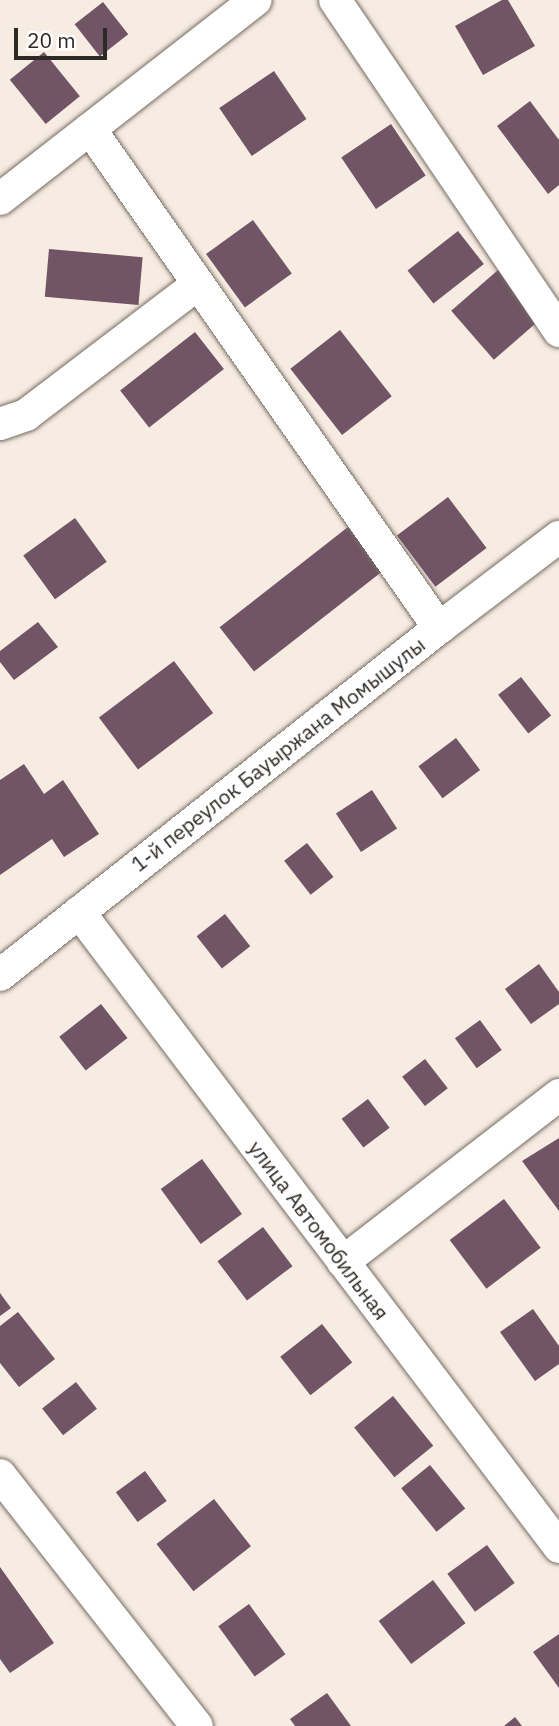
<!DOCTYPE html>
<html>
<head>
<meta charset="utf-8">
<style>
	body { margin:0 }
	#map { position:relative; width:559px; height:1726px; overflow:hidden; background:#f7ece1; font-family:"IBM Plex Sans",sans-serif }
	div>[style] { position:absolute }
	.building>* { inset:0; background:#715466; transform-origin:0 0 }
	.roads { filter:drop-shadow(0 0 2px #756c63) drop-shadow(0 0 2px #756c63) }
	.minor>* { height:32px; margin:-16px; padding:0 16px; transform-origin:16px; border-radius:16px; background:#fff }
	span { translate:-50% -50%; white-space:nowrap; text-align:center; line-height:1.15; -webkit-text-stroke:7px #fff; paint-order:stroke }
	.street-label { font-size:21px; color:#2d2925 }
	.scale { position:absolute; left:14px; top:28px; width:93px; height:32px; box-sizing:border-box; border:4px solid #2d2925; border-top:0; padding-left:9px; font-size:21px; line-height:24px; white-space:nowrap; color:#2d2925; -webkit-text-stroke:5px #fff; paint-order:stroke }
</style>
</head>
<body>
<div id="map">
	<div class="building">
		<div style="clip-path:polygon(502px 0,508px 0,535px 46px,483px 75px,455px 26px)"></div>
		<div style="left:103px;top:2px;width:41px;height:36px;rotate:52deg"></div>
		<div style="left:44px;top:52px;width:57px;height:44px;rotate:51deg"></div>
		<div style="left:274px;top:71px;width:58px;height:66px;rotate:56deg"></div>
		<div style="clip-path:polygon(530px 101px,559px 140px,559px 185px,548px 194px,497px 126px)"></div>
		<div style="left:391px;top:124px;width:62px;height:60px;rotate:56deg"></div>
		<div style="left:253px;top:220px;width:66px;height:58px;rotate:54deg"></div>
		<div style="left:458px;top:231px;width:42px;height:64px;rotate:52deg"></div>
		<div style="left:49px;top:249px;width:94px;height:48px;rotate:5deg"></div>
		<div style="left:498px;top:270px;width:65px;height:62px;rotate:49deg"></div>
		<div style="left:340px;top:330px;width:84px;height:63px;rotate:52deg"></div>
		<div style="left:195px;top:332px;width:47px;height:95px;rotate:52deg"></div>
		<div style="left:448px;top:497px;width:64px;height:64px;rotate:53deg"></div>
		<div style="left:75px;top:518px;width:54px;height:64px;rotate:54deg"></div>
		<div style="left:348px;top:527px;width:56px;height:163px;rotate:52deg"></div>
		<div style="clip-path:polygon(38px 622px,58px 647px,14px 680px,0 662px,0 651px)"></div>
		<div style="left:174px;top:661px;width:65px;height:94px;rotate:53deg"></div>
		<div style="left:521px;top:677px;width:49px;height:29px;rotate:52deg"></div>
		<div style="left:456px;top:738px;width:40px;height:47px;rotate:53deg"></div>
		<div style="clip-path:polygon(24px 764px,44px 794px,63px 780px,99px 834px,64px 857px,52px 839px,0 875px,0 780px)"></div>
		<div style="left:372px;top:790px;width:46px;height:43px;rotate:57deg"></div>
		<div style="left:307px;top:843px;width:43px;height:29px;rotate:52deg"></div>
		<div style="left:225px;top:914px;width:41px;height:36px;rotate:52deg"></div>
		<div style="clip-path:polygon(539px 964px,559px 992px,559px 1004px,531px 1024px,505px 989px)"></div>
		<div style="left:101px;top:1004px;width:43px;height:53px;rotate:52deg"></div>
		<div style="left:480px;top:1020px;width:37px;height:31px;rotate:54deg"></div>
		<div style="left:425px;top:1059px;width:37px;height:29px;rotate:52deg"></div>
		<div style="left:368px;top:1099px;width:36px;height:33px;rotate:53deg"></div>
		<div style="clip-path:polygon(559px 1138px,559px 1211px,522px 1161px)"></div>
		<div style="left:202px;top:1159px;width:68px;height:51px;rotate:54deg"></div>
		<div style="left:504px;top:1199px;width:61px;height:68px;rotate:53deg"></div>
		<div style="left:263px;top:1227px;width:49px;height:57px;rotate:53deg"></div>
		<div style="clip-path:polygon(0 1293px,11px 1308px,0 1316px)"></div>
		<div style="clip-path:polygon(533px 1309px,559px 1346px,559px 1364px,535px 1381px,500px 1332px)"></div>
		<div style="clip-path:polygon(18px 1312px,55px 1359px,19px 1387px,0 1363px,0 1326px)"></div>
		<div style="left:322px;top:1324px;width:49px;height:53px;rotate:52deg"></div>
		<div style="left:76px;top:1382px;width:34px;height:43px;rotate:52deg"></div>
		<div style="left:393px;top:1396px;width:64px;height:50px;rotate:51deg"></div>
		<div style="left:430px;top:1465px;width:56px;height:37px;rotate:51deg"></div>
		<div style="left:145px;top:1471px;width:37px;height:36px;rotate:54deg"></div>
		<div style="left:214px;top:1499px;width:60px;height:73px;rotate:52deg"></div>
		<div style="left:487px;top:1545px;width:47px;height:49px;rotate:54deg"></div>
		<div style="clip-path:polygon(0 1567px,54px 1643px,10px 1673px,0 1659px)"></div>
		<div style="left:433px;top:1580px;width:54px;height:68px;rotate:53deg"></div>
		<div style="left:249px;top:1604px;width:62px;height:38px;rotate:54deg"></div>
		<div style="clip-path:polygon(559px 1634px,559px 1688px,533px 1652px)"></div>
		<div style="clip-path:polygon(327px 1693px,351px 1726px,295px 1726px,290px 1719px)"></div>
		<div style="clip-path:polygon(515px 1717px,522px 1726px,504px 1726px)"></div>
	</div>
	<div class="roads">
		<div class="minor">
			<div style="left:335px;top:0;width:400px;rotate:55.9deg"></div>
			<div style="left:90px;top:129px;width:609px;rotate:55.03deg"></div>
			<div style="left:0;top:199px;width:324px;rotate:-37.9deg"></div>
			<div style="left:0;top:424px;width:28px;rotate:-19deg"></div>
			<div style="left:26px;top:415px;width:216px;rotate:-37.3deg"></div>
			<div style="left:79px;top:912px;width:796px;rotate:52.91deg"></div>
			<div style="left:0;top:975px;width:560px;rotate:-38.32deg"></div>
			<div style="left:439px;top:628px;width:151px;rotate:-37.2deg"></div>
			<div style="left:343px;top:1262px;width:273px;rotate:-37.7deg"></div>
			<div style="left:0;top:1475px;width:319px;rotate:51.9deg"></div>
		</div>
	</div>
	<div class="street-label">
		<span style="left:278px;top:754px;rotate:-38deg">1-й переулок Бауыржана Момышулы</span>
		<span style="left:319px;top:1230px;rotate:53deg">улица Автомобильная</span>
	</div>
	<div class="scale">20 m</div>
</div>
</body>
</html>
